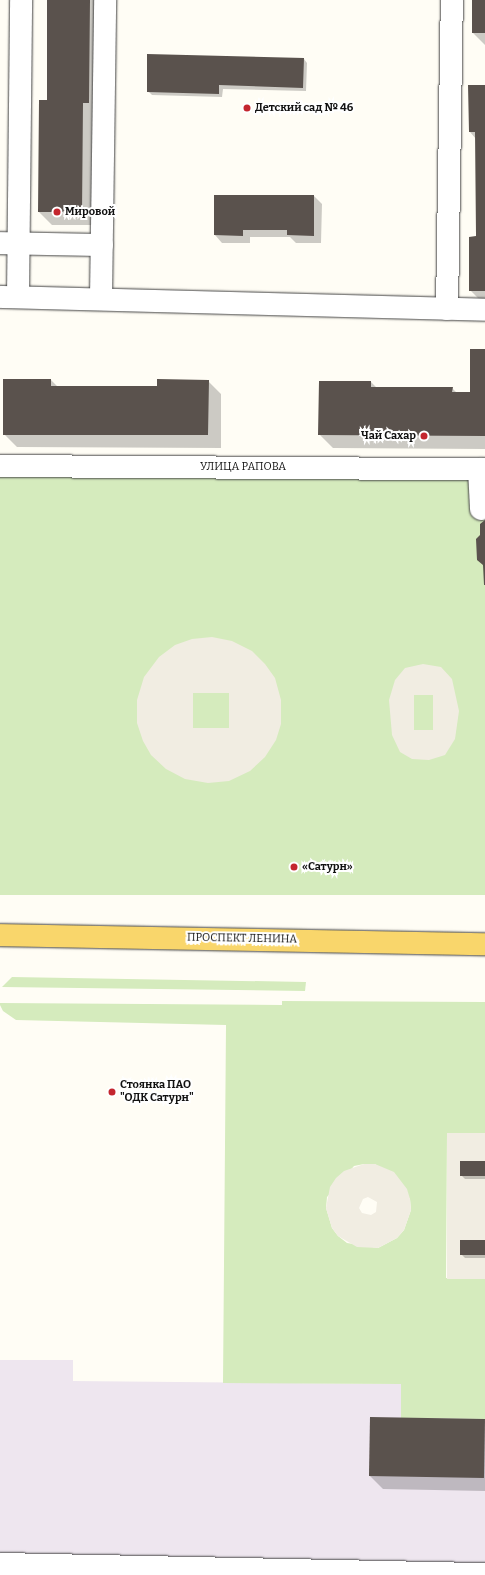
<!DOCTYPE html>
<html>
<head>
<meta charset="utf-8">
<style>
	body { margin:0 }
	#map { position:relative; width:485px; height:1575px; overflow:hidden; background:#fffdf5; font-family:Bitter,serif }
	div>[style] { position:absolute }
	.industrial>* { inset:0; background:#eee6ef }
	.green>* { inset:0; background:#d5ebbd; transform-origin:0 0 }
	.plaza>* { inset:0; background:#f1ede2; transform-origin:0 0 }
	.shadow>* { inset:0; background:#0003 }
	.building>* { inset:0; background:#5a524d; transform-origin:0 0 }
	.roads { filter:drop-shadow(0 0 1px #444) drop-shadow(0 0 1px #444) }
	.minor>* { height:22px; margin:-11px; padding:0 11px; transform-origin:11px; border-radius:11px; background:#fff }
	.major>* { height:22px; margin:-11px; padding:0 11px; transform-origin:11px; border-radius:11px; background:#f9d66b }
	.dots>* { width:11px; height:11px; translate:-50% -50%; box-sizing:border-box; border:2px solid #fff; border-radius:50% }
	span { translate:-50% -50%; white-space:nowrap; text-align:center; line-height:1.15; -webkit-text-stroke:4px #fff; paint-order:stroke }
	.poi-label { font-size:11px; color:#111; font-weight:700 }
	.left { translate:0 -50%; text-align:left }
	.right { translate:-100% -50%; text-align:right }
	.street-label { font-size:11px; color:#111 }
</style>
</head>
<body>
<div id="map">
	<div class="industrial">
		<div style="clip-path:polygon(0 1360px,73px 1360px,73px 1381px,401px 1384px,485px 1419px,485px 1575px,0 1575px)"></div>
	</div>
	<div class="green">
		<div style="left:0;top:475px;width:485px;height:420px"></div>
		<div style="clip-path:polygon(12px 977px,306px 982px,305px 991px,2px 987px)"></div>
		<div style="clip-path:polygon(evenodd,282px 1001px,485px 1002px,485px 1133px,447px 1133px,446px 1278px,485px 1278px,485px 1419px,401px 1418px,401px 1384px,223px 1383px,226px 1025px,16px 1020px,3px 1011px,0 1005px,0 1003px,282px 1005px,282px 1001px,364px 1164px,375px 1164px,410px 1199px,411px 1210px,404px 1230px,397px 1238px,378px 1248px,347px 1243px,338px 1236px,332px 1228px,326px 1208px,327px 1197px,354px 1166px,364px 1164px)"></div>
	</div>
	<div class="plaza">
		<div style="clip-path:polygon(evenodd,212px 637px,232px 641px,252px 651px,265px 664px,275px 678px,281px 700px,281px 724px,276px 740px,265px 757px,250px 771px,229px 781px,208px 783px,185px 779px,166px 769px,151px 755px,143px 741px,137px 723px,137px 700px,144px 677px,159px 657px,175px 645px,192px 639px,212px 637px,193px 693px,229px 693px,229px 728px,193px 728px,193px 693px)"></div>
		<div style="clip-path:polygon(evenodd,423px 664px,441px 667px,452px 679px,459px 711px,455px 739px,445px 755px,429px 760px,412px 759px,400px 752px,392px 735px,389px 700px,395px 680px,405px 668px,423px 664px,414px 695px,433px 695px,433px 730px,414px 730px,414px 695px)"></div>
		<div style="left:447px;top:1133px;width:38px;height:146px"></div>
		<div style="clip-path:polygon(evenodd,364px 1164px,375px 1164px,394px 1172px,407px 1189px,410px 1199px,411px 1210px,404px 1230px,397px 1238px,378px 1248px,357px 1247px,338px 1236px,332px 1228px,326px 1208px,330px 1187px,336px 1178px,344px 1171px,364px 1164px,368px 1197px,377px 1202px,376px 1212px,371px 1215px,362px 1213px,359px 1208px,363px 1199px,368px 1197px)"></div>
	</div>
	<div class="shadow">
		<div style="clip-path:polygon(48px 0,102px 0,95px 225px,52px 225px,39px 212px,48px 101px)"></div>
		<div style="clip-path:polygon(473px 0,485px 0,485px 45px,473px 33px)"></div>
		<div style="clip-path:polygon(304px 59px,307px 63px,306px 91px,223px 89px,222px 97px,152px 95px,148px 91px)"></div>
		<div style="clip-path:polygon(469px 86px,485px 86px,485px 301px,481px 301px,470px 290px,477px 237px,476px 139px,470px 132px)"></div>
		<div style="clip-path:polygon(215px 196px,314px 196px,322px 204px,321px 243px,296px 243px,290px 237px,250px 237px,250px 243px,222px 243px,215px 235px)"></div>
		<div style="clip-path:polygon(485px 350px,485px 449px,333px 448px,320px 435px,371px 382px,377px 388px,452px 388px,457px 393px,471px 393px)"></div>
		<div style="clip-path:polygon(51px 380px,58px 387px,158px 387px,208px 381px,221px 394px,221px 448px,17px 447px,4px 434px)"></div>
		<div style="clip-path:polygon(485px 1162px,485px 1179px,465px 1179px,462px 1176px)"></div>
		<div style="clip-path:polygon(485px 1241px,485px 1258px,465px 1258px,461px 1254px)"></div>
		<div style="clip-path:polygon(485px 1420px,485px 1491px,383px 1489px,370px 1476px)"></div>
	</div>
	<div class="building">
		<div style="clip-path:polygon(47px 0,90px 0,89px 103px,83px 103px,82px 212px,38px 212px,39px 100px,47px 100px)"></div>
		<div style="left:472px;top:0;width:13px;height:33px"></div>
		<div style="clip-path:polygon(147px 54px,304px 58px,303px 88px,219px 85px,219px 94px,147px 92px)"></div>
		<div style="clip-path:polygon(468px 85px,485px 85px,485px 291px,469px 291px,469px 237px,476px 236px,475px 132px,469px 132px)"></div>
		<div style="clip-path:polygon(214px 195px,314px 195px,314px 236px,287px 235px,287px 230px,243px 230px,243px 236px,214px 235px)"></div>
		<div style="clip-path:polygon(470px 349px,485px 349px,485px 436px,318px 435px,319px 381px,371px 381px,371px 387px,453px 387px,452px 392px,470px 392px)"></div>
		<div style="clip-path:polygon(3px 379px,51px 379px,51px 386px,157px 386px,157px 379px,209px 380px,208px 435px,3px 435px)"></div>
		<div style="clip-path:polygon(485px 520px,485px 585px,484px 585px,483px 565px,477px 560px,476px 539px,480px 535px,480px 524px)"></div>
		<div style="left:460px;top:1161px;width:25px;height:15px"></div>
		<div style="left:460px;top:1240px;width:25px;height:15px"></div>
		<div style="left:370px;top:1417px;width:115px;height:59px;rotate:1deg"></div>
	</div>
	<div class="roads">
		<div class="minor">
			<div style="left:0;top:243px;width:102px;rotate:1.1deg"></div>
			<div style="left:0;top:297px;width:485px;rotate:1.5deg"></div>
			<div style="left:18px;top:297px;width:297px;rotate:-89.4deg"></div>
			<div style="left:101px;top:299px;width:299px;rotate:-89.2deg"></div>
			<div style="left:447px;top:309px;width:309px;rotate:-89.1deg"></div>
			<div style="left:0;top:466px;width:485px;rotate:0.4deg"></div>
			<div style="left:479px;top:469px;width:40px;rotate:87.1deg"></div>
			<div style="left:0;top:1564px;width:485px;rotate:1.2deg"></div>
		</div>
		<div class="major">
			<div style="left:0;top:935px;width:485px;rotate:1.1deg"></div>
		</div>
	</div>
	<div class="dots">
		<div style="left:247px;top:108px;background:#c4262e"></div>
		<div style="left:57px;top:212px;background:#c4262e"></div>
		<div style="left:424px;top:436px;background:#c4262e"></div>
		<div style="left:294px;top:867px;background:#c4262e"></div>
		<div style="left:112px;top:1092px;background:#c4262e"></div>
	</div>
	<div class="poi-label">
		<span class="left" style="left:255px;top:108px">Детский сад № 46</span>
		<span class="left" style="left:65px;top:212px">Мировой</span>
		<span class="right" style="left:416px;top:436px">Чай Сахар</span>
		<span class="left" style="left:302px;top:867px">«Сатурн»</span>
		<span class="left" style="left:120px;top:1092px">Стоянка ПАО<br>"ОДК Сатурн"</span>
	</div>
	<div class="street-label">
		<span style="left:243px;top:467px">УЛИЦА РАПОВА</span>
		<span style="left:242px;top:939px;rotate:1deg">ПРОСПЕКТ ЛЕНИНА</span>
	</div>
</div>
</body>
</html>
